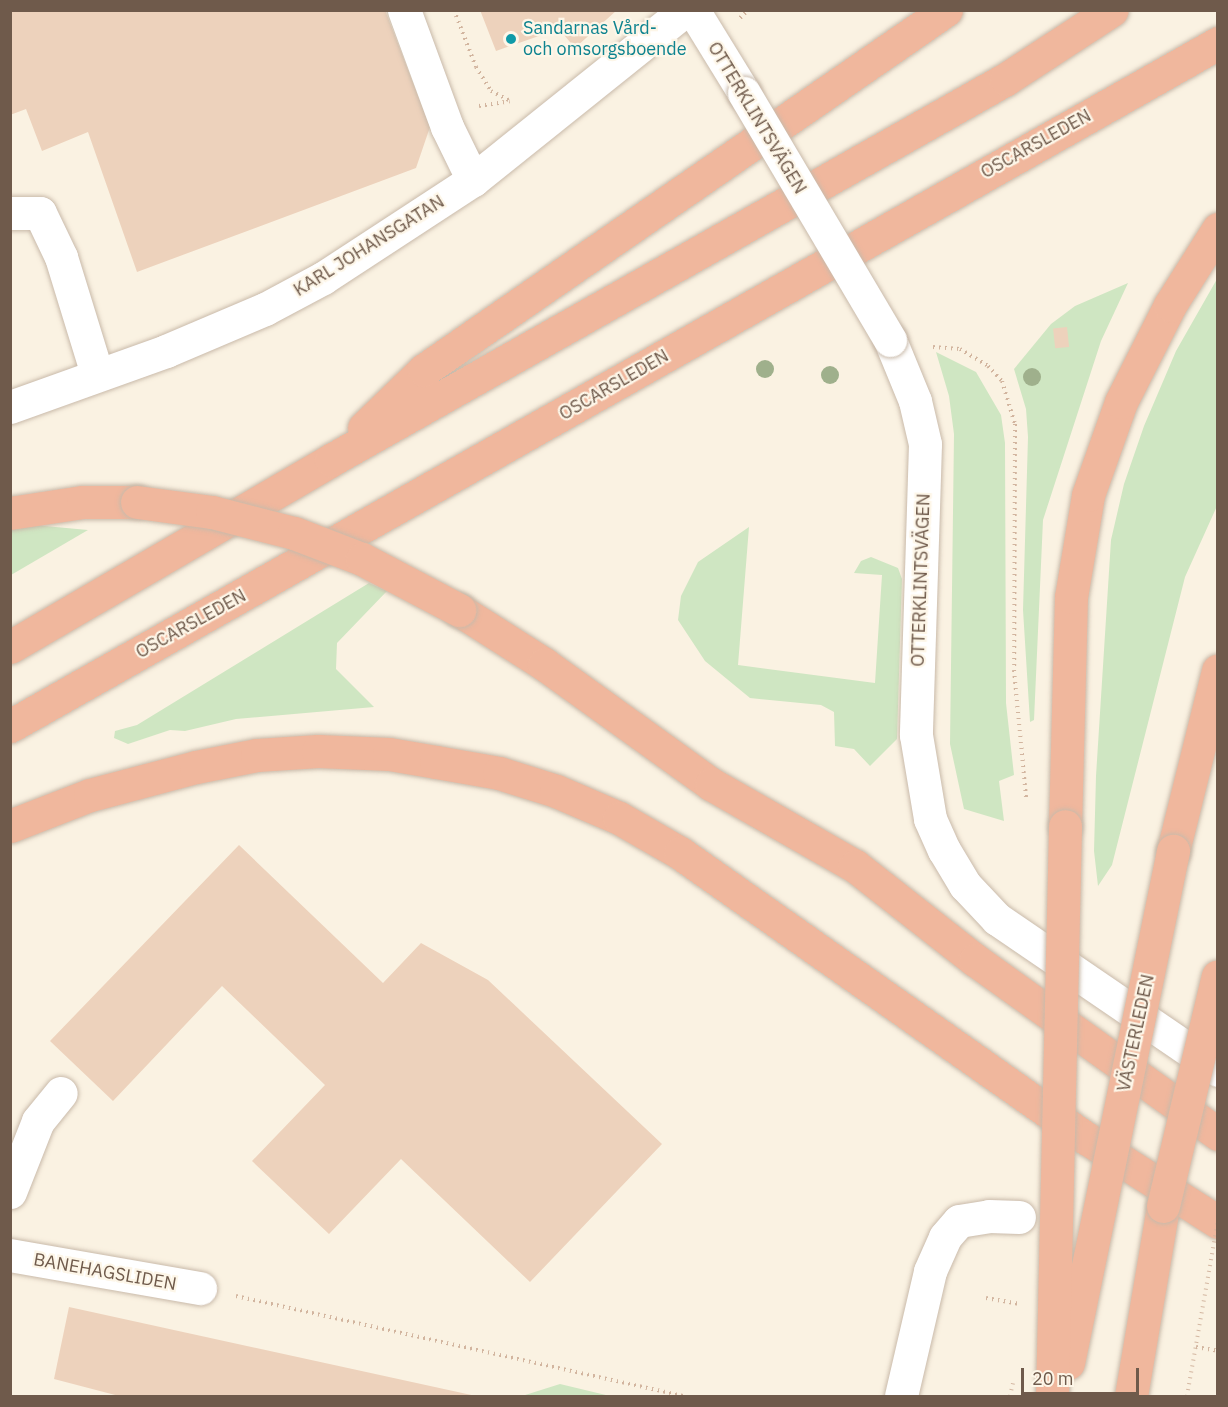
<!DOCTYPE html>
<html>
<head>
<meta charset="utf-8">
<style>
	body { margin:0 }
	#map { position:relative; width:1228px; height:1407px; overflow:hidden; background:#faf2e2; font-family:"IBM Plex Sans",sans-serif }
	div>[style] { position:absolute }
	.green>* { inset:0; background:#cfe6c2 }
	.building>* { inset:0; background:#edd2bc; transform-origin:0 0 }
	.path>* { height:4px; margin-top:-2px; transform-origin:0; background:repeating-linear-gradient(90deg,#d2b59f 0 1.5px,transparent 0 6px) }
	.roads { filter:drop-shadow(0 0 2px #c9baaa) drop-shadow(0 0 2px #c9baaa) }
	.minor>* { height:33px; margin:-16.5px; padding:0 16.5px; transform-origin:16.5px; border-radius:16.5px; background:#fff }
	.highway>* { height:33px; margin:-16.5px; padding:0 16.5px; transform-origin:16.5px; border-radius:16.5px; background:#f0b79d }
	.path-bridge>* { height:4px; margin-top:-2px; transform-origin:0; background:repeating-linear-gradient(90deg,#d2b59f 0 1.5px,transparent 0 6px) }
	.bridges { filter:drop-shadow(0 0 2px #c9baaa) drop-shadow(0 0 2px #c9baaa) }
	.minor-bridge>* { height:33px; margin:-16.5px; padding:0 16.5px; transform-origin:16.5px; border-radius:16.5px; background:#fff }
	.highway-bridge>* { height:33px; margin:-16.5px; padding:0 16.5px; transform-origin:16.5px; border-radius:16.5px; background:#f0b79d }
	.trees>* { width:18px; height:18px; margin:-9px; border-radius:50%; background:#9fb08c }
	.dots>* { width:16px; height:16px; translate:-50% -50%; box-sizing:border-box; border:3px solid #fdf6e8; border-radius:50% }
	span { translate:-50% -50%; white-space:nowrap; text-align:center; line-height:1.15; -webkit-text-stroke:4.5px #fdf6e8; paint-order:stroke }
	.culture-label { font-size:18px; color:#0d838f }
	.left { translate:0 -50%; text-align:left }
	.street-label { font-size:18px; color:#6f5a4b }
	.frame { position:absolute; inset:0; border:12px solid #6f5a4b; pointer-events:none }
	.scale { position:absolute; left:1021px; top:1368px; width:118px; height:27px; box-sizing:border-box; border:3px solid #6f5a4b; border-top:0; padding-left:8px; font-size:18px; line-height:21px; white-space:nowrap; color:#6f5a4b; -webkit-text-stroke:4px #fdf6e8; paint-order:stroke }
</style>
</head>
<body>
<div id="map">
	<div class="green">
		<div style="clip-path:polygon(1217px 279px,1217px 506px,1185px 577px,1112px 865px,1098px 886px,1094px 851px,1096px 776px,1111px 540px,1124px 484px,1144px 426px,1176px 351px)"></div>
		<div style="clip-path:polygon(1128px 283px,1101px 341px,1043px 520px,1034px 720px,1030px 722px,1023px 610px,1028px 437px,1026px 409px,1014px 369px,1051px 324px,1075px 306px)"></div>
		<div style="clip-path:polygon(936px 352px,976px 372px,1001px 415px,1005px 443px,1006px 703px,1014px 775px,999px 781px,1004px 821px,964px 809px,950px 744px,954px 434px,949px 396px)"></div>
		<div style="clip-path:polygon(23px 524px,88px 530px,11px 575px,11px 527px)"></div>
		<div style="clip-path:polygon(749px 527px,738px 665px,875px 683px,882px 575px,854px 573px,861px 561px,871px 557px,898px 568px,902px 579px,897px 739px,870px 766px,854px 749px,835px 746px,834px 712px,821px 705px,750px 698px,705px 661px,678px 620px,681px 596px,698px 562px)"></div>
		<div style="clip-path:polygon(369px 583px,387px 591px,337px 643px,336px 669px,374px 707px,236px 719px,185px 731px,170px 730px,128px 744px,114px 738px,115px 731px,137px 725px)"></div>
		<div style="clip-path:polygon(560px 1384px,610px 1396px,522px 1396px)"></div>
	</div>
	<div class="building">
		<div style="clip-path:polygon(10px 10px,385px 10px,430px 127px,416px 168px,137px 272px,88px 132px,42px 151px,26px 109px,10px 115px)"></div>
		<div style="clip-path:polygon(480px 10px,617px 10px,575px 48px,559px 29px,496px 51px)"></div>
		<div style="left:1067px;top:327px;width:20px;height:14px;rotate:84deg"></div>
		<div style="clip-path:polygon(239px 845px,383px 983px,421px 943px,488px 980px,662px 1144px,530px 1282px,401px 1159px,329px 1234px,252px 1161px,325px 1085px,222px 986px,113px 1101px,50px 1041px)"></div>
		<div style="clip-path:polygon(69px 1307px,476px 1396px,119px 1396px,54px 1379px)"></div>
	</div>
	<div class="path">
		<div style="left:454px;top:10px;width:61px;rotate:68.9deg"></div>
		<div style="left:476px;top:67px;width:28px;rotate:58deg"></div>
		<div style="left:491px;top:91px;width:22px;rotate:27deg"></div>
		<div style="left:740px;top:18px;width:11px;rotate:-45deg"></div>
		<div style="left:479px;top:106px;width:31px;rotate:-9deg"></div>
		<div style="left:933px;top:347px;width:27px;rotate:4deg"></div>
		<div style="left:960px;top:349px;width:33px;rotate:31deg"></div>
		<div style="left:988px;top:366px;width:21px;rotate:47deg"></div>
		<div style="left:1002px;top:381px;width:45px;rotate:73.2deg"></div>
		<div style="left:1015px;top:424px;width:246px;rotate:90.2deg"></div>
		<div style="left:1014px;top:670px;width:128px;rotate:84.6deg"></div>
		<div style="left:236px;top:1296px;width:458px;rotate:12.6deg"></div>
		<div style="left:986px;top:1298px;width:34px;rotate:10deg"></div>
		<div style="left:1196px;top:1347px;width:22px;rotate:10deg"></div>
	</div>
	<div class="roads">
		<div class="minor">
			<div style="left:404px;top:10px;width:125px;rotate:69.8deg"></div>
			<div style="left:447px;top:127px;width:59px;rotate:63.9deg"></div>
			<div style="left:693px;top:10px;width:97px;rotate:58.4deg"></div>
			<div style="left:10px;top:213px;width:30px"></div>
			<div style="left:40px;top:213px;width:49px;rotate:64.5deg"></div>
			<div style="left:61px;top:257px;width:122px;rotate:72.9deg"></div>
			<div style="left:890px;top:340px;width:66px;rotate:67.7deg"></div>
			<div style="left:915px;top:401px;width:44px;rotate:76.9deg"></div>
			<div style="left:925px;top:444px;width:291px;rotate:91.8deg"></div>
			<div style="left:916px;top:735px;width:85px;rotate:80.5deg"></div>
			<div style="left:930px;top:819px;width:34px;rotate:66deg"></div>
			<div style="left:944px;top:850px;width:41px;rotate:59deg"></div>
			<div style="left:965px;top:885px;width:47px;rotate:46.7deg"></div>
			<div style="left:997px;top:919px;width:268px;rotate:34.3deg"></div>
			<div style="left:10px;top:407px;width:166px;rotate:-19.7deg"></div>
			<div style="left:166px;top:351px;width:108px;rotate:-23deg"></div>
			<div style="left:265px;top:309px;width:66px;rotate:-28.1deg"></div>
			<div style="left:323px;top:278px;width:179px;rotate:-33.2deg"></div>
			<div style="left:473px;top:180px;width:272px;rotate:-38.7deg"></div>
			<div style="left:10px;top:1192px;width:76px;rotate:-68.5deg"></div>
			<div style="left:38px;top:1121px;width:36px;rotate:-51deg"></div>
			<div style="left:10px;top:1255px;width:193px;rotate:9.9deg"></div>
			<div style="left:901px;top:1396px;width:128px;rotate:-76.9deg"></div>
			<div style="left:930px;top:1271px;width:37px;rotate:-66deg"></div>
			<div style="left:945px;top:1237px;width:21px;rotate:-49deg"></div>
			<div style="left:959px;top:1221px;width:30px;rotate:-9deg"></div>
			<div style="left:989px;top:1216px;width:30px;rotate:2deg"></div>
		</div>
		<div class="highway">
			<div style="left:364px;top:428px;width:83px;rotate:-44deg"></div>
			<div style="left:424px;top:370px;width:634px;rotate:-34.59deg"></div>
			<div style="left:10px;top:513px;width:74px;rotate:-8.6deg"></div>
			<div style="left:83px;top:502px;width:54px"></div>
			<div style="left:459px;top:610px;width:101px;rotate:32.4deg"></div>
			<div style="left:544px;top:664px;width:206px;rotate:35.7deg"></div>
			<div style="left:711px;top:784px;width:166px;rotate:29.7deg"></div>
			<div style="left:855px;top:866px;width:152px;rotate:38.1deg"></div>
			<div style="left:975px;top:960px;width:299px;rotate:35.6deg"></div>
			<div style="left:10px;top:647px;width:371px;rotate:-30.2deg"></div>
			<div style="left:331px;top:460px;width:775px;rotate:-29.44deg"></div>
			<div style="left:1006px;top:79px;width:126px;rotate:-33.1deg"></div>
			<div style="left:10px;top:726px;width:1388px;rotate:-29.48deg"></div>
			<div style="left:10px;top:826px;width:86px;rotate:-21.2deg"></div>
			<div style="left:90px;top:795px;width:110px;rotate:-14.8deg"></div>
			<div style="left:196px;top:767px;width:62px;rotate:-11.1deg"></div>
			<div style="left:257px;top:755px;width:61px;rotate:-3.8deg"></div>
			<div style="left:318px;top:751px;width:71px;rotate:2.4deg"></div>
			<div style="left:389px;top:754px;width:48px;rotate:9.7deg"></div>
			<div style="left:436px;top:762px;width:64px;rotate:9.9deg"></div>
			<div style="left:499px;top:773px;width:60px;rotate:17.5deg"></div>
			<div style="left:556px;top:791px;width:69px;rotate:23.2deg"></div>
			<div style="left:619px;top:818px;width:70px;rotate:29.8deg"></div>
			<div style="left:680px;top:853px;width:496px;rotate:35.1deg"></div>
			<div style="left:1086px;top:1138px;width:156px;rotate:32.5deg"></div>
			<div style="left:1065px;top:826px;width:229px;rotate:-88.5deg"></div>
			<div style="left:1071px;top:597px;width:103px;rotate:-80.5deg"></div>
			<div style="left:1088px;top:495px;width:99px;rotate:-70.5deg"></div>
			<div style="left:1121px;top:402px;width:109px;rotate:-63.2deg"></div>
			<div style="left:1170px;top:305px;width:90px;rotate:-57.7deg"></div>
			<div style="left:1173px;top:851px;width:186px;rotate:-76deg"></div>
			<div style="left:1131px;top:1396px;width:193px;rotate:-80.4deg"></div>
		</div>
	</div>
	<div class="path-bridge">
		<div style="left:1010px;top:1396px;width:13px;rotate:-77deg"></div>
		<div style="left:1187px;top:1396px;width:178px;rotate:-80deg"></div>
	</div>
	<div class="bridges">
		<div class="minor-bridge">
			<div style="left:744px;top:93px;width:287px;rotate:59.4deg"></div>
		</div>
		<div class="highway-bridge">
			<div style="left:137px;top:502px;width:76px;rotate:7.6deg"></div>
			<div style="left:212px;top:512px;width:85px;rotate:14.4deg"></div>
			<div style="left:294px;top:533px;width:73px;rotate:20.9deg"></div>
			<div style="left:362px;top:559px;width:110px;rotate:27.7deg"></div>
			<div style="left:1163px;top:1206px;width:236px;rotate:-76.6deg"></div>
			<div style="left:1068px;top:1363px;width:523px;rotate:-78.41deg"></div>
			<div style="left:1052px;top:1396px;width:570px;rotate:-88.69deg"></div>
		</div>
	</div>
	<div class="trees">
		<div style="left:765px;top:369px"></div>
		<div style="left:830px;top:375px"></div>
		<div style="left:1032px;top:377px"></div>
	</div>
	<div class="dots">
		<div style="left:511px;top:39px;background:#0f9aa8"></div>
	</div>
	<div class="culture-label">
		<span class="left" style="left:523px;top:39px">Sandarnas Vård-<br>och omsorgsboende</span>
	</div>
	<div class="street-label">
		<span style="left:757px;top:118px;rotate:59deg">OTTERKLINTSVÄGEN</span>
		<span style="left:1036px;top:144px;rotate:-29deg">OSCARSLEDEN</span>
		<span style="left:369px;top:246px;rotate:-32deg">KARL JOHANSGATAN</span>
		<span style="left:614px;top:385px;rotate:-30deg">OSCARSLEDEN</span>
		<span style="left:921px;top:580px;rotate:-88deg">OTTERKLINTSVÄGEN</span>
		<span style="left:191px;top:624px;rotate:-29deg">OSCARSLEDEN</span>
		<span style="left:1136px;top:1033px;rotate:-78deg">VÄSTERLEDEN</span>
		<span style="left:105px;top:1272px;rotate:10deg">BANEHAGSLIDEN</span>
	</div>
	<div class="frame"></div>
	<div class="scale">20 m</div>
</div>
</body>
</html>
